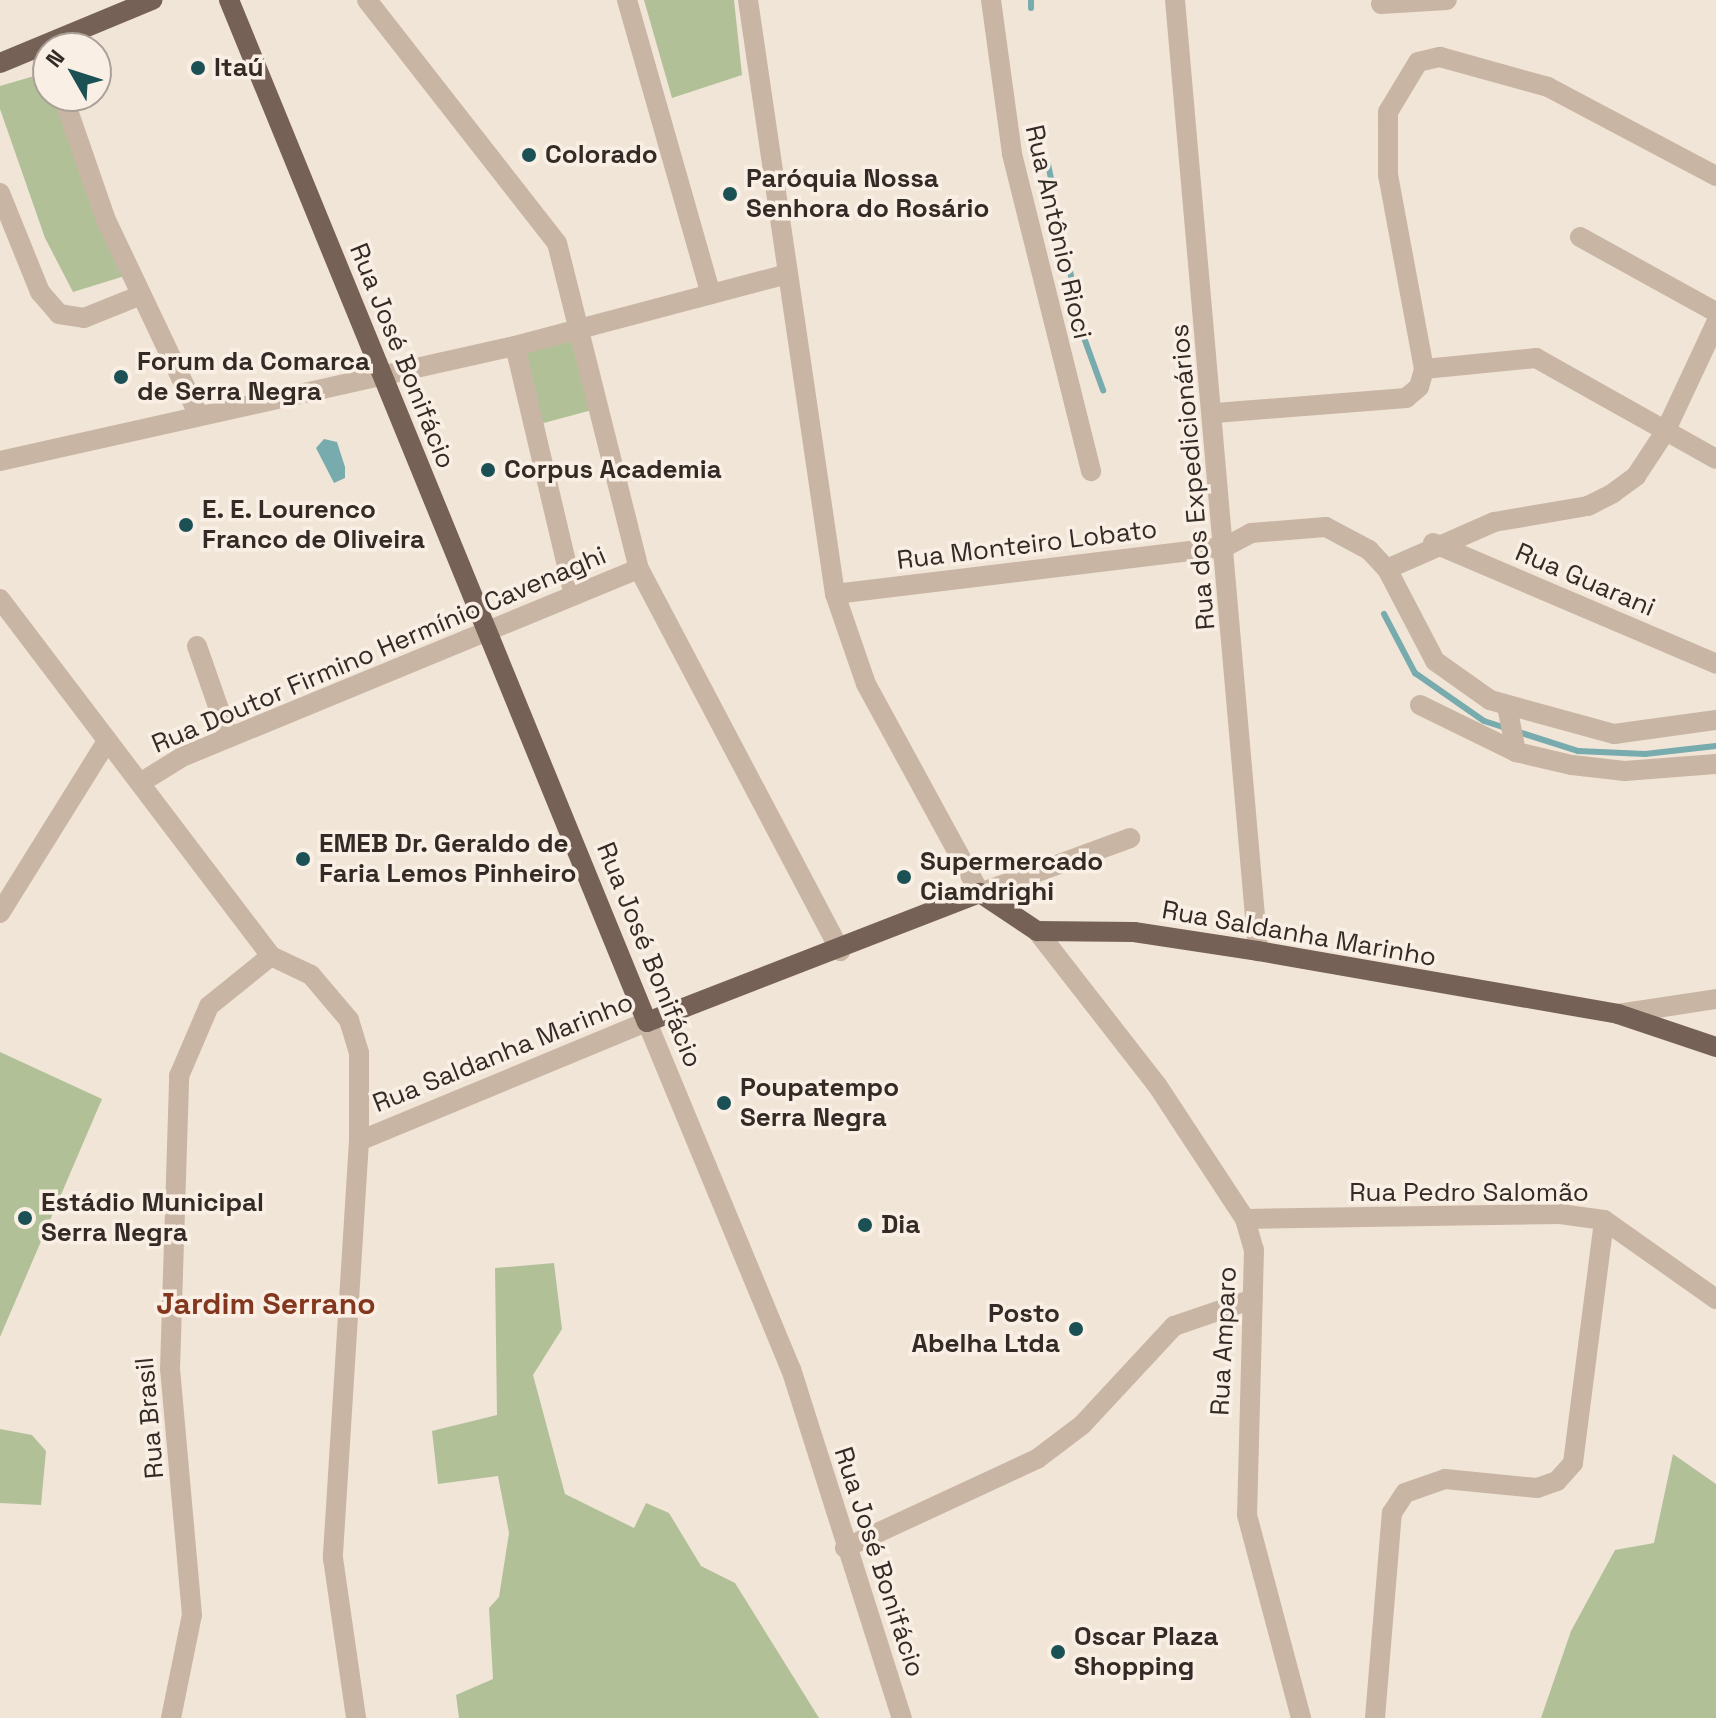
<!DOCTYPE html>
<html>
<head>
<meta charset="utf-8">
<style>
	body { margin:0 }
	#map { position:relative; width:1716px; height:1718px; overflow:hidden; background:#f1e5d7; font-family:"Space Grotesk",sans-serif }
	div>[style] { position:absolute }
	.green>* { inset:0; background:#b2c098; transform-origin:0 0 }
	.water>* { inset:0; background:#77abae }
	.stream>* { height:6px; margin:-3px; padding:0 3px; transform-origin:3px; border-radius:3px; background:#77abae }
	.minor>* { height:20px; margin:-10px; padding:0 10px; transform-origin:10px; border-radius:10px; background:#c9b5a4 }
	.major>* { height:20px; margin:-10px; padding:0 10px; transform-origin:10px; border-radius:10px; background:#766156 }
	.dots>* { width:22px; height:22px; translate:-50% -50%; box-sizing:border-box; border:4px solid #f9efe4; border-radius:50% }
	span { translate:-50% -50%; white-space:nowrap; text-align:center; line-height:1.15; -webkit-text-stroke:7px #f9efe4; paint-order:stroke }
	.poi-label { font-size:26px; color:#342a26; font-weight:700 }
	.left { translate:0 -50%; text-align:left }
	.right { translate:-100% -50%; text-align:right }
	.street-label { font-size:26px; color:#342a26 }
	.quarter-label { font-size:30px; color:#83371e; font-weight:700 }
	.north { position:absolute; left:32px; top:32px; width:80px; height:80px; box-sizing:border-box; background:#f9efe4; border:2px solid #aaa098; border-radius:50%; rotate:309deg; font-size:22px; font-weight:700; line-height:32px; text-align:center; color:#342a26 }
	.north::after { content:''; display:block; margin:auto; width:28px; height:36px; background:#1b5155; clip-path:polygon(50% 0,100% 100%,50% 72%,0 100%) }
</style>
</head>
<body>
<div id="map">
	<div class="green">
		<div style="clip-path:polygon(644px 0,734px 0,742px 75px,672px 98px)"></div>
		<div style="clip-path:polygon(48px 72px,48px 96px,59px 96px,128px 275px,73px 292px,45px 238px,0 109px,0 86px)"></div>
		<div style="left:571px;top:339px;width:74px;height:49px;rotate:75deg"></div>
		<div style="clip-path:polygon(0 1052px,102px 1099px,0 1337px)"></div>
		<div style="clip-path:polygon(554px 1263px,562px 1329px,533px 1375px,565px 1494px,634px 1528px,646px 1503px,669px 1513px,701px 1566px,735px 1583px,819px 1718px,459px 1718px,456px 1695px,493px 1679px,489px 1608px,499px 1597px,509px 1533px,498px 1476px,438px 1484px,432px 1431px,497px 1415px,495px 1268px)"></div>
		<div style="clip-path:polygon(0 1429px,32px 1435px,46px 1451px,41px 1505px,0 1503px)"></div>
		<div style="clip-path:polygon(1673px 1454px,1716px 1484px,1716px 1718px,1541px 1718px,1571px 1631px,1615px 1550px,1654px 1543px)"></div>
	</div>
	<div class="water">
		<div style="clip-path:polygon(324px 439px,337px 442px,345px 467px,345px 478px,334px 483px,316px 448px)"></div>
	</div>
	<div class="stream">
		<div style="left:1031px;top:0;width:8px;rotate:90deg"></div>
		<div style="left:1048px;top:164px;width:175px;rotate:78.4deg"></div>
		<div style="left:1083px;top:335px;width:59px;rotate:70deg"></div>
		<div style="left:1384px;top:614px;width:67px;rotate:62.3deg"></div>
		<div style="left:1415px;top:673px;width:84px;rotate:34.8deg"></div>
		<div style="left:1484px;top:721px;width:99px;rotate:17.7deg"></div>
		<div style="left:1578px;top:751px;width:67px;rotate:2.6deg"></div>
		<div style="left:1645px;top:754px;width:71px;rotate:-6.4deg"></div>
	</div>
	<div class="minor">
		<div style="left:367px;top:0;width:308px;rotate:52deg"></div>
		<div style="left:557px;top:243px;width:336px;rotate:75.9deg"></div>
		<div style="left:639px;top:569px;width:432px;rotate:62.2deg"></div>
		<div style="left:627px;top:0;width:306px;rotate:74.1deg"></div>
		<div style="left:748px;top:0;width:600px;rotate:81.67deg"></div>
		<div style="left:835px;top:594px;width:95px;rotate:71deg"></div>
		<div style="left:866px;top:684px;width:238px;rotate:61.4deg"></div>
		<div style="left:980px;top:893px;width:160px;rotate:-20.1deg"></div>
		<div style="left:991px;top:0;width:155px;rotate:82.2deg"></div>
		<div style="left:1012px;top:154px;width:327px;rotate:76deg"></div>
		<div style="left:1175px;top:0;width:955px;rotate:85.01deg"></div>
		<div style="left:1381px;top:4px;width:66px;rotate:-3.5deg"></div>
		<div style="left:63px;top:96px;width:131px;rotate:70.9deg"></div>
		<div style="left:106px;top:220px;width:215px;rotate:64.6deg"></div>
		<div style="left:0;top:193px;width:107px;rotate:68deg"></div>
		<div style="left:40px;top:292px;width:29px;rotate:49deg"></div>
		<div style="left:59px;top:314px;width:25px;rotate:9deg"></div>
		<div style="left:84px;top:318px;width:61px;rotate:-22deg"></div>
		<div style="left:1580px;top:237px;width:155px;rotate:28.9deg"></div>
		<div style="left:515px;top:346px;width:252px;rotate:76.7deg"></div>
		<div style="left:1424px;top:369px;width:113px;rotate:-5.6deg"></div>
		<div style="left:1536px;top:358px;width:206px;rotate:29.3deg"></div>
		<div style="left:1215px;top:413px;width:192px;rotate:-4.5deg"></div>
		<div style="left:1406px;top:398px;width:17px;rotate:-40deg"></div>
		<div style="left:1419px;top:387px;width:19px;rotate:-74deg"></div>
		<div style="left:1424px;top:369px;width:197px;rotate:-100.5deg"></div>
		<div style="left:1388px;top:175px;width:63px;rotate:-90deg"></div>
		<div style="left:1388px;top:112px;width:58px;rotate:-59deg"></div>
		<div style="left:1418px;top:62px;width:23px;rotate:-13deg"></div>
		<div style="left:1440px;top:57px;width:112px;rotate:15.5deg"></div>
		<div style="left:1548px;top:87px;width:190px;rotate:27.9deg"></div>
		<div style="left:0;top:461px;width:528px;rotate:-12.59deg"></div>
		<div style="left:515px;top:346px;width:278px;rotate:-14.8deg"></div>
		<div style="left:1433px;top:543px;width:308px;rotate:23.1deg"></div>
		<div style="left:1387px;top:569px;width:117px;rotate:-23.7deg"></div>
		<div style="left:1494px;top:522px;width:95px;rotate:-9.7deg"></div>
		<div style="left:1588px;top:506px;width:28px;rotate:-27deg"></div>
		<div style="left:1613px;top:493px;width:29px;rotate:-36deg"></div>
		<div style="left:1636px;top:476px;width:53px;rotate:-56.6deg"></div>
		<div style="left:1665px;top:432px;width:120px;rotate:-64.9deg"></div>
		<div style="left:835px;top:594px;width:393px;rotate:-6.9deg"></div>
		<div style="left:1225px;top:547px;width:30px;rotate:-28deg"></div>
		<div style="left:1251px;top:533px;width:75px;rotate:-4.6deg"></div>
		<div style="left:1326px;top:527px;width:49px;rotate:28.1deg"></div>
		<div style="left:1369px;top:550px;width:26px;rotate:47deg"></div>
		<div style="left:1387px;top:569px;width:104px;rotate:62.4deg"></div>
		<div style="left:1435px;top:661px;width:67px;rotate:35.3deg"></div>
		<div style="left:1490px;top:700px;width:129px;rotate:15.3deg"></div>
		<div style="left:1614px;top:734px;width:103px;rotate:-7.8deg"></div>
		<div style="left:0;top:599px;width:448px;rotate:52.8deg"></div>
		<div style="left:271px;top:956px;width:44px;rotate:25.4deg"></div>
		<div style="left:311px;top:975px;width:59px;rotate:49.8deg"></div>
		<div style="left:349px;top:1020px;width:34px;rotate:73deg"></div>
		<div style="left:359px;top:1053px;width:88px;rotate:90deg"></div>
		<div style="left:359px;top:1141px;width:418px;rotate:93.6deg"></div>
		<div style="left:333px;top:1558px;width:162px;rotate:81.8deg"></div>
		<div style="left:197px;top:646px;width:97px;rotate:70.8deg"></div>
		<div style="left:1420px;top:705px;width:107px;rotate:26.1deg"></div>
		<div style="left:1516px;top:752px;width:57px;rotate:13.1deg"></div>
		<div style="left:1572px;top:765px;width:53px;rotate:6.5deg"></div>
		<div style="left:1625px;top:771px;width:91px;rotate:-4.4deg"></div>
		<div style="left:1507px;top:706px;width:47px;rotate:78.9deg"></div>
		<div style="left:140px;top:783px;width:49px;rotate:-31.8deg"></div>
		<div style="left:182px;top:757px;width:494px;rotate:-22.4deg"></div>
		<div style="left:0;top:913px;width:203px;rotate:-58.1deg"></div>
		<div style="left:1037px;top:931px;width:195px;rotate:52.1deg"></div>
		<div style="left:1157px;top:1085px;width:160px;rotate:56.7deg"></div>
		<div style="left:1245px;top:1219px;width:32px;rotate:74deg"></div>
		<div style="left:1254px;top:1250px;width:265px;rotate:91.5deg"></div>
		<div style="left:1247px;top:1515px;width:210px;rotate:75.1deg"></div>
		<div style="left:1618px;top:1014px;width:99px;rotate:-8.7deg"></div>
		<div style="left:359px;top:1141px;width:312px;rotate:-22.5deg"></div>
		<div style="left:647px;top:1022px;width:376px;rotate:67.5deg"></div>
		<div style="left:791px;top:1369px;width:366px;rotate:72.4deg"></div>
		<div style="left:1245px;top:1219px;width:315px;rotate:-0.9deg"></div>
		<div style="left:1560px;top:1214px;width:44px;rotate:7.8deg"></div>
		<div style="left:1604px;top:1220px;width:137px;rotate:35.2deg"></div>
		<div style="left:845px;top:1548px;width:212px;rotate:-24.9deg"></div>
		<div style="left:1037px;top:1459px;width:56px;rotate:-37.1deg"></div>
		<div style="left:1082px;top:1425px;width:135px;rotate:-47.1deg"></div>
		<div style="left:1174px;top:1326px;width:83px;rotate:-18.9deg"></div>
		<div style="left:171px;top:1718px;width:105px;rotate:-78.5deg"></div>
		<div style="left:192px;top:1615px;width:247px;rotate:-95.1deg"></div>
		<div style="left:170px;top:1369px;width:293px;rotate:-88.2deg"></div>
		<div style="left:179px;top:1076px;width:76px;rotate:-66.8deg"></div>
		<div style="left:209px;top:1006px;width:80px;rotate:-38.9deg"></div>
		<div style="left:1375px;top:1718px;width:206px;rotate:-85.3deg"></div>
		<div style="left:1392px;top:1513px;width:24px;rotate:-57deg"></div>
		<div style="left:1405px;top:1493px;width:42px;rotate:-19.3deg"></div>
		<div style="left:1445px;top:1479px;width:92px;rotate:5.6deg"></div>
		<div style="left:1537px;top:1488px;width:21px;rotate:-19deg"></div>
		<div style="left:1557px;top:1481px;width:24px;rotate:-48deg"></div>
		<div style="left:1573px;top:1463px;width:245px;rotate:-82.7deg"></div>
	</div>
	<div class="major">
		<div style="left:229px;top:0;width:1104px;rotate:67.76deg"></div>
		<div style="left:647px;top:1022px;width:357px;rotate:-21.2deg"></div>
		<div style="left:980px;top:893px;width:69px;rotate:33.7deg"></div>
		<div style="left:1037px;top:931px;width:97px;rotate:0.6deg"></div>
		<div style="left:1134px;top:932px;width:125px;rotate:8.7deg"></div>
		<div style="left:1258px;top:951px;width:365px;rotate:9.9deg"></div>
		<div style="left:1618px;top:1014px;width:103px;rotate:18.6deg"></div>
		<div style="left:0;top:63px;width:165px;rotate:-22.5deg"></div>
	</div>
	<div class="dots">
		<div style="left:198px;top:68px;background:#1b5155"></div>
		<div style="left:529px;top:155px;background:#1b5155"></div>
		<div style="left:730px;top:194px;background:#1b5155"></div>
		<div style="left:121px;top:377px;background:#1b5155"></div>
		<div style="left:488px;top:470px;background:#1b5155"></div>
		<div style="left:186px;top:525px;background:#1b5155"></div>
		<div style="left:303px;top:859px;background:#1b5155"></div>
		<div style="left:904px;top:877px;background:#1b5155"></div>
		<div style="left:724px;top:1103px;background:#1b5155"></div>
		<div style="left:25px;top:1218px;background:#1b5155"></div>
		<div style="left:865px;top:1225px;background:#1b5155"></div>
		<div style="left:1076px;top:1329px;background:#1b5155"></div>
		<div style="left:1058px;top:1652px;background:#1b5155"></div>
	</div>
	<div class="poi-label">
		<span class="left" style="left:214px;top:68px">Itaú</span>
		<span class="left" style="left:545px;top:155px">Colorado</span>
		<span class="left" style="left:746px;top:194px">Paróquia Nossa<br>Senhora do Rosário</span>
		<span class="left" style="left:137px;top:377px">Forum da Comarca<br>de Serra Negra</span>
		<span class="left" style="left:504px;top:470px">Corpus Academia</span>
		<span class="left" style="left:202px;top:525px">E. E. Lourenco<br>Franco de Oliveira</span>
		<span class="left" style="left:319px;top:859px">EMEB Dr. Geraldo de<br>Faria Lemos Pinheiro</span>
		<span class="left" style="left:920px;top:877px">Supermercado<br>Ciamdrighi</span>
		<span class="left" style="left:740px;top:1103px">Poupatempo<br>Serra Negra</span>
		<span class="left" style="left:41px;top:1218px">Estádio Municipal<br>Serra Negra</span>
		<span class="left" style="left:881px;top:1225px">Dia</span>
		<span class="right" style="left:1060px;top:1329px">Posto<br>Abelha Ltda</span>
		<span class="left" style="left:1074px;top:1652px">Oscar Plaza<br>Shopping</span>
	</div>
	<div class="street-label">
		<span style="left:1058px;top:232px;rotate:77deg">Rua Antônio Rioci</span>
		<span style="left:402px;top:356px;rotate:68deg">Rua José Bonifácio</span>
		<span style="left:1193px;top:477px;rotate:-95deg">Rua dos Expedicionários</span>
		<span style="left:1027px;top:545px;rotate:-7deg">Rua Monteiro Lobato</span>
		<span style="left:1585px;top:580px;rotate:23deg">Rua Guarani</span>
		<span style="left:379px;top:650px;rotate:-23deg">Rua Doutor Firmino Hermínio Cavenaghi</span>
		<span style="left:1299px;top:934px;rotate:10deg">Rua Saldanha Marinho</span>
		<span style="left:649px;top:955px;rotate:68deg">Rua José Bonifácio</span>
		<span style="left:503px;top:1053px;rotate:-22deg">Rua Saldanha Marinho</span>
		<span style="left:1469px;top:1193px">Rua Pedro Salomão</span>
		<span style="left:1224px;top:1341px;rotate:-87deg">Rua Amparo</span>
		<span style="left:150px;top:1418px;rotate:-95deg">Rua Brasil</span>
		<span style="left:879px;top:1562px;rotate:72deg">Rua José Bonifácio</span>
	</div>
	<div class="quarter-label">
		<span style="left:266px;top:1304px">Jardim Serrano</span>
	</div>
	<div class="north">N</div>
</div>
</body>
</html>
